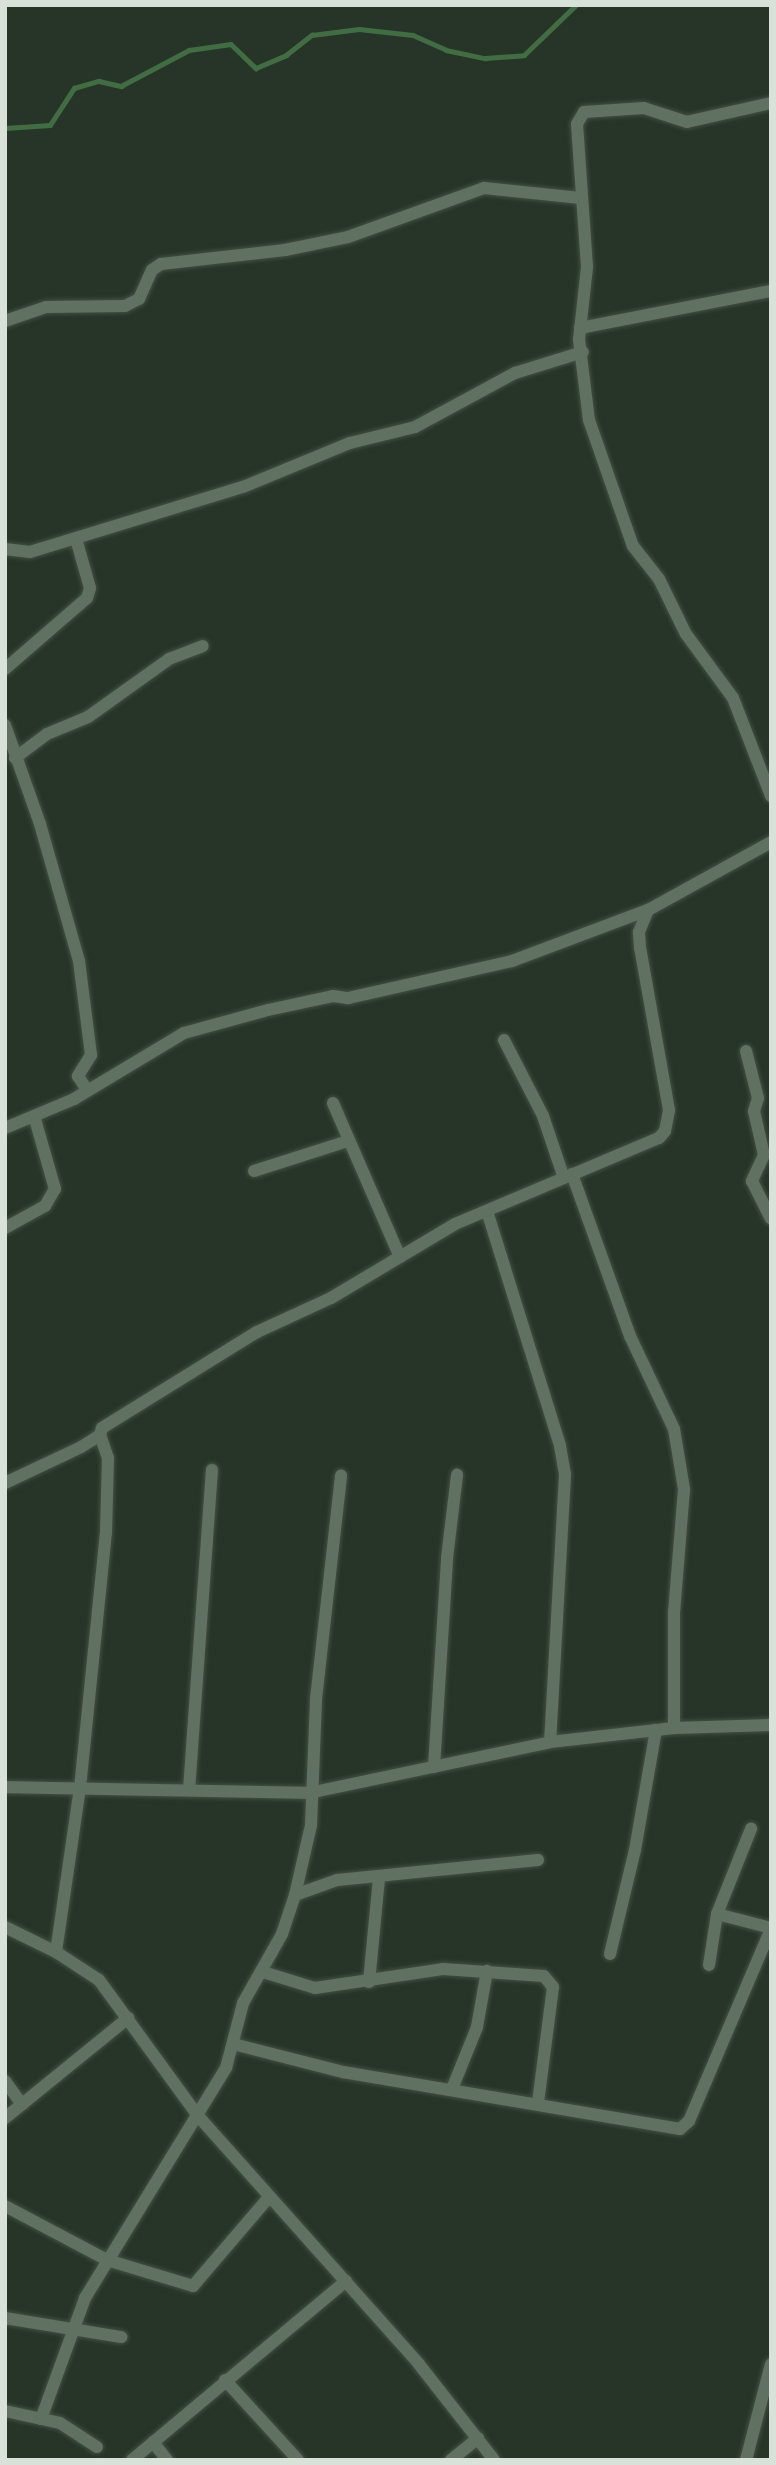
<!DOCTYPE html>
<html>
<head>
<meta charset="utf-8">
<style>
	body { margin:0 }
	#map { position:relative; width:776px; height:2465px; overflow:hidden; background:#263527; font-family:"Titillium Web",sans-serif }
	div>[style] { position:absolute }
	.stream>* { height:4.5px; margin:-2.25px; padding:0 2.25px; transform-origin:2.25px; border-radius:2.25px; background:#406e42 }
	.roads { filter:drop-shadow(0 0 2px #444f44) drop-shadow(0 0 2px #444f44) }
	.minor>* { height:12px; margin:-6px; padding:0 6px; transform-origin:6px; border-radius:6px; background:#617161 }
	span { translate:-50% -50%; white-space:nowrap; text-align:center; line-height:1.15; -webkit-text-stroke:7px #141a14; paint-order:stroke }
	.frame { position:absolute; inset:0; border:7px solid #d9e2d9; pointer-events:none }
</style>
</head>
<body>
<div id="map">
	<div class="stream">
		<div style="left:5px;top:128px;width:45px;rotate:-3.8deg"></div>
		<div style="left:50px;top:125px;width:44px;rotate:-57deg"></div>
		<div style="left:74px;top:88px;width:26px;rotate:-16deg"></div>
		<div style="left:99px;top:81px;width:23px;rotate:13deg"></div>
		<div style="left:121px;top:86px;width:77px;rotate:-27.9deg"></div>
		<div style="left:189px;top:50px;width:42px;rotate:-8.1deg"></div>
		<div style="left:231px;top:44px;width:35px;rotate:44deg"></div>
		<div style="left:256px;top:68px;width:33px;rotate:-23deg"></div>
		<div style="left:286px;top:55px;width:33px;rotate:-38deg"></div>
		<div style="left:312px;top:35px;width:47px;rotate:-7.3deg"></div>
		<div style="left:359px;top:29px;width:54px;rotate:6.3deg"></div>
		<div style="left:413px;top:35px;width:36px;rotate:24deg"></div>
		<div style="left:446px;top:50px;width:40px;rotate:12deg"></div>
		<div style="left:485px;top:58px;width:39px;rotate:-4deg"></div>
		<div style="left:524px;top:55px;width:72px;rotate:-43.9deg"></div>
	</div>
	<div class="roads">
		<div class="minor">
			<div style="left:771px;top:103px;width:86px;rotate:167.3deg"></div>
			<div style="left:687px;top:122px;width:45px;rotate:-162deg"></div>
			<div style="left:644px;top:108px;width:60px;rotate:176.2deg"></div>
			<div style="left:584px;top:112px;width:14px;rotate:120deg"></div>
			<div style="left:577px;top:124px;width:143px;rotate:86deg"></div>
			<div style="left:587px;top:267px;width:72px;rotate:96.3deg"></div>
			<div style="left:579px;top:339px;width:82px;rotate:83deg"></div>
			<div style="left:589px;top:420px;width:133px;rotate:70.8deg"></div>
			<div style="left:633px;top:546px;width:42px;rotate:51.8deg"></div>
			<div style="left:659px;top:579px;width:61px;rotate:63.9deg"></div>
			<div style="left:686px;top:634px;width:79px;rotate:53.7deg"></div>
			<div style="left:733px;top:698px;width:105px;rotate:68.8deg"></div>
			<div style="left:5px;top:321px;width:43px;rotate:-18.9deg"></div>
			<div style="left:46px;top:307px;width:79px;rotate:-0.7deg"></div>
			<div style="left:125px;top:306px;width:16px;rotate:-27deg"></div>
			<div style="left:139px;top:299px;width:32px;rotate:-66deg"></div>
			<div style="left:152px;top:270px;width:11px;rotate:-34deg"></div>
			<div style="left:161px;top:264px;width:125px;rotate:-6.4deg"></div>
			<div style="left:285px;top:250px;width:64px;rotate:-11.7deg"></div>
			<div style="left:348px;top:237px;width:145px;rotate:-19.8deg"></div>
			<div style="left:484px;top:188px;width:97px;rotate:5.9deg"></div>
			<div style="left:580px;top:328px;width:195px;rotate:-11deg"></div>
			<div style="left:5px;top:549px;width:25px;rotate:7deg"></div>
			<div style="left:30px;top:552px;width:223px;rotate:-17deg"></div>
			<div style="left:243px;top:487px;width:116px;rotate:-22.4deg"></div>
			<div style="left:350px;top:443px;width:67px;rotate:-13.8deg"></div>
			<div style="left:415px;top:427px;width:114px;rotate:-28.4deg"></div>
			<div style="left:515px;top:373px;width:71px;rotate:-17.2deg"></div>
			<div style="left:5px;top:669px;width:108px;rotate:-40.9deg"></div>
			<div style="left:87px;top:598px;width:10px;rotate:-73deg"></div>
			<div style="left:90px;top:588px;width:51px;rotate:-105.9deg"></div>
			<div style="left:5px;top:725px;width:105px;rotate:70.5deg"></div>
			<div style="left:40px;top:824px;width:142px;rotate:74.1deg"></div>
			<div style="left:79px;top:961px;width:95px;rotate:82.7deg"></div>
			<div style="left:91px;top:1055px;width:25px;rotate:122deg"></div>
			<div style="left:78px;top:1076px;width:17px;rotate:57deg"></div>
			<div style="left:15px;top:758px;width:40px;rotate:-37deg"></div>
			<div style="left:47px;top:734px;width:44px;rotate:-22.5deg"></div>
			<div style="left:88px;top:717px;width:100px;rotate:-35.6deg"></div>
			<div style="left:169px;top:659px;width:36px;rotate:-21deg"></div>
			<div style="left:504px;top:1040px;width:85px;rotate:62.8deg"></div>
			<div style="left:543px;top:1116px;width:65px;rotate:71.3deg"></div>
			<div style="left:746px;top:1051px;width:49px;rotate:75.7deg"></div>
			<div style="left:758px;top:1098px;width:14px;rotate:107deg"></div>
			<div style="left:754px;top:1111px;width:45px;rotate:77.2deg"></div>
			<div style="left:764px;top:1155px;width:29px;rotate:115deg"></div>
			<div style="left:752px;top:1181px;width:42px;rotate:63.4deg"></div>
			<div style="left:333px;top:1103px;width:168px;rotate:66.5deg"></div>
			<div style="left:5px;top:1128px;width:75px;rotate:-22.8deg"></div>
			<div style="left:74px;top:1099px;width:128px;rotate:-31deg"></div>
			<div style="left:184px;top:1033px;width:87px;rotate:-15.3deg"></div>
			<div style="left:268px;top:1010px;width:66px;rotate:-12.2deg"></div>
			<div style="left:333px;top:996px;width:15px;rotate:8deg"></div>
			<div style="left:348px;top:998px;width:168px;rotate:-12.7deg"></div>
			<div style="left:512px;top:961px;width:145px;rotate:-20.6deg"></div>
			<div style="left:648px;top:910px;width:141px;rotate:-28.9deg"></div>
			<div style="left:254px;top:1171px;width:99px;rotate:-17.7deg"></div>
			<div style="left:572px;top:1174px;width:172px;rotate:70.3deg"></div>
			<div style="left:630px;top:1336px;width:103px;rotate:64.7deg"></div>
			<div style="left:674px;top:1429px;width:61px;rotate:80.5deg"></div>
			<div style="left:684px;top:1489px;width:123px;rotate:94.6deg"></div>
			<div style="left:674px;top:1612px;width:116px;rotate:90deg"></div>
			<div style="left:487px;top:1211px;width:246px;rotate:72.7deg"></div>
			<div style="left:560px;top:1446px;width:29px;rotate:80deg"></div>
			<div style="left:565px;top:1475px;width:267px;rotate:93.2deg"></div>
			<div style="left:5px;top:1228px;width:46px;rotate:-28.8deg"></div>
			<div style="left:45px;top:1206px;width:20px;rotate:-60deg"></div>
			<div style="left:55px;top:1189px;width:76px;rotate:-106deg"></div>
			<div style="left:5px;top:1483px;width:84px;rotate:-25.3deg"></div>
			<div style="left:81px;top:1447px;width:22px;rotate:-32deg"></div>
			<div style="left:100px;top:1435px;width:7px;rotate:-74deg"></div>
			<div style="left:102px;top:1428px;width:182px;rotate:-31.8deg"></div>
			<div style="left:257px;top:1332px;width:81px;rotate:-24.7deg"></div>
			<div style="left:331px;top:1298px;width:144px;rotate:-30.8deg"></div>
			<div style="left:455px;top:1224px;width:221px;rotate:-22.9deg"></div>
			<div style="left:659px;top:1138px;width:9px;rotate:-49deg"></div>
			<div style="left:665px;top:1131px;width:21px;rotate:-79deg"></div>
			<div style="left:669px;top:1110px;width:165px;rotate:-100.1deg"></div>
			<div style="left:640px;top:948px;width:16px;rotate:-94deg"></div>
			<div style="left:639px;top:932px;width:24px;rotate:-68deg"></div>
			<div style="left:434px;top:1767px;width:209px;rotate:-86.4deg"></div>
			<div style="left:447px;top:1558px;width:84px;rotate:-83.1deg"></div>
			<div style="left:5px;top:1787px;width:304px;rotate:1.1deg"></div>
			<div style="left:309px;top:1793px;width:246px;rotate:-11.9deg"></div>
			<div style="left:550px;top:1742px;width:125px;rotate:-6.4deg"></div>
			<div style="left:674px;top:1728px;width:97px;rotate:-1.8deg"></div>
			<div style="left:189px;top:1790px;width:321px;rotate:-85.9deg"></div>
			<div style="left:295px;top:1895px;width:45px;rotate:-19.7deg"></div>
			<div style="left:337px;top:1880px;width:202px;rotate:-5.7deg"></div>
			<div style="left:717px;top:1914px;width:56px;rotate:14.5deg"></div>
			<div style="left:5px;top:1927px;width:57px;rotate:26.1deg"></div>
			<div style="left:56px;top:1952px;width:51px;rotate:33.1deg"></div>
			<div style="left:99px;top:1980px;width:170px;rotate:53.9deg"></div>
			<div style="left:199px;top:2117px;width:329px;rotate:48.3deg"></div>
			<div style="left:418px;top:2363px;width:123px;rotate:51.9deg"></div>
			<div style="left:56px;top:1952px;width:166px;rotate:-81.7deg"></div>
			<div style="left:80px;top:1788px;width:256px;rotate:-84.2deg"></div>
			<div style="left:106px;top:1533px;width:75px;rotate:-88.5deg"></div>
			<div style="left:108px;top:1458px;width:24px;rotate:-109deg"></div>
			<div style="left:610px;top:1954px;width:107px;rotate:-76.5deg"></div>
			<div style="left:635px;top:1850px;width:122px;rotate:-80.1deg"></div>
			<div style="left:709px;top:1965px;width:52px;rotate:-81.1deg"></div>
			<div style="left:717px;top:1914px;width:92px;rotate:-68.2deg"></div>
			<div style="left:263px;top:1972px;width:54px;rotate:17.1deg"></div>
			<div style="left:315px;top:1988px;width:129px;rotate:-8.4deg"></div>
			<div style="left:443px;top:1969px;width:101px;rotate:4deg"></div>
			<div style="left:544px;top:1976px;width:14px;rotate:51deg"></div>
			<div style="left:553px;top:1987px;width:116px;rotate:97.4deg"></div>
			<div style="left:369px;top:1982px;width:103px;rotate:-84.5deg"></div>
			<div style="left:233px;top:2044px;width:114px;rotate:14.3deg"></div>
			<div style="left:343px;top:2072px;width:342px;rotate:9.6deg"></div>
			<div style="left:680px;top:2129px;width:12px;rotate:-42deg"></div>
			<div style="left:689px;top:2121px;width:209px;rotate:-66.9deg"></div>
			<div style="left:5px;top:2081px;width:29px;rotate:54deg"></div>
			<div style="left:452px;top:2089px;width:67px;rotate:-68deg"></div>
			<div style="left:477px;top:2027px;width:57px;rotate:-79.9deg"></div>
			<div style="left:5px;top:2118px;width:159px;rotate:-39.1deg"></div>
			<div style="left:5px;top:2206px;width:115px;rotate:27.9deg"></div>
			<div style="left:107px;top:2260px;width:90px;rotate:16.8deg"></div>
			<div style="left:193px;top:2286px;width:118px;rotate:-49.5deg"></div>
			<div style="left:5px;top:2318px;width:118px;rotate:9.3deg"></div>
			<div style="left:225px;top:2380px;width:108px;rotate:47.6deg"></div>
			<div style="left:5px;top:2411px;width:56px;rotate:12.3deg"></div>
			<div style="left:60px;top:2423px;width:44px;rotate:33deg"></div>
			<div style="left:41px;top:2419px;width:129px;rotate:-70deg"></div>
			<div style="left:85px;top:2298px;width:270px;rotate:-58.5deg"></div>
			<div style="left:226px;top:2068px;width:67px;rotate:-75.3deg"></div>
			<div style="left:243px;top:2003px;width:79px;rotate:-60.5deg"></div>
			<div style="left:282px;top:1934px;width:41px;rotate:-71.6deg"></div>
			<div style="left:295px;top:1895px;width:72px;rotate:-77.1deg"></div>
			<div style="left:311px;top:1825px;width:126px;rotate:-87.7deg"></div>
			<div style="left:316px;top:1699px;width:225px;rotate:-83.6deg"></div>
			<div style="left:153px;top:2442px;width:23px;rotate:52deg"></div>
			<div style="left:132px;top:2460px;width:279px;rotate:-39.9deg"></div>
			<div style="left:451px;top:2460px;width:35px;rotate:-39deg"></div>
			<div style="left:746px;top:2460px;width:99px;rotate:-75.4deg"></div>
		</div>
	</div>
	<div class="frame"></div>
</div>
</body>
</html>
